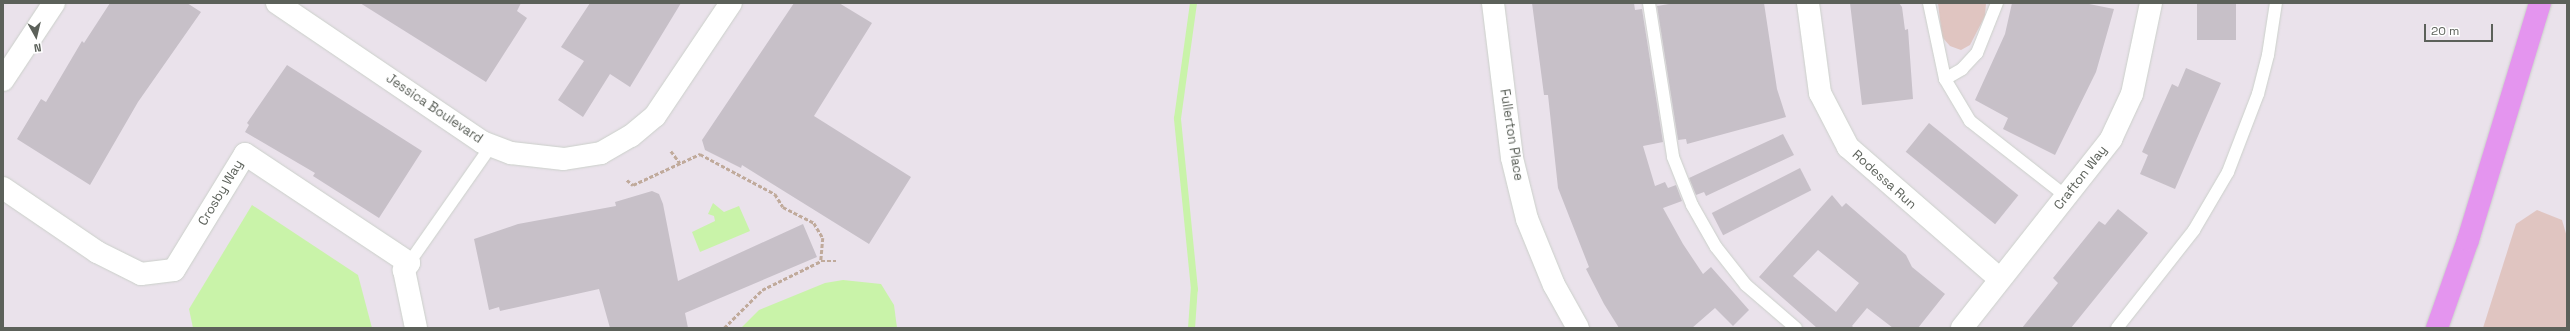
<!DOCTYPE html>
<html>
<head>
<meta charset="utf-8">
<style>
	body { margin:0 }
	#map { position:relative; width:2570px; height:331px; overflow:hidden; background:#eae2eb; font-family:"Space Grotesk",sans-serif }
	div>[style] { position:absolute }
	.green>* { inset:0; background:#e0c5c1 }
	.water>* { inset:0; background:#c9f3a9 }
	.stream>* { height:7px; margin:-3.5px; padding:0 3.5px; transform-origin:3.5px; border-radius:3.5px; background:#c9f3a9 }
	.building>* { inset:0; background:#c7c0c8; transform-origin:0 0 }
	.path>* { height:2.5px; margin-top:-1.25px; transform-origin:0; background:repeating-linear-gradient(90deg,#c0aa9b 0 4px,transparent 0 6px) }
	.roads { filter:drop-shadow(0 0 1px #cbd0ca) drop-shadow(0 0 1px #cbd0ca) }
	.service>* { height:12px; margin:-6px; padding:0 6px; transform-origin:6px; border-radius:6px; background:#fff }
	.minor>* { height:22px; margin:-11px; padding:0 11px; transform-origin:11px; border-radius:11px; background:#fff }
	.motorway>* { height:22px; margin:-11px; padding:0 11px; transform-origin:11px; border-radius:11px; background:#e495ef }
	span { translate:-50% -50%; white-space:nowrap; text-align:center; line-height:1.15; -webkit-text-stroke:3px #fff; paint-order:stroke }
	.street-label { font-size:13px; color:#5c615a }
	.frame { position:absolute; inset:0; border:4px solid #5c615a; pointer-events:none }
	.north { position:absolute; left:16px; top:16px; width:40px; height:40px; -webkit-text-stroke:3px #fff; paint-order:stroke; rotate:172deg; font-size:11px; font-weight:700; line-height:16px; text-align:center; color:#5c615a }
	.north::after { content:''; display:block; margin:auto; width:14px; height:18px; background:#5c615a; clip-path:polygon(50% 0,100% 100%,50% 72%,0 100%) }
	.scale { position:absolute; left:2424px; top:24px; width:69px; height:18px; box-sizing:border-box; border:2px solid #5c615a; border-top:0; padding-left:5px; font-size:12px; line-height:14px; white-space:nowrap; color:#5c615a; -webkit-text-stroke:3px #fff; paint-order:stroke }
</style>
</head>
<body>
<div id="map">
	<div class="green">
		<div style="clip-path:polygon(1938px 3px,1986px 3px,1985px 16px,1970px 45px,1961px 50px,1950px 46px,1942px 37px)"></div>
		<div style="clip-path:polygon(2537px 210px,2562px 220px,2567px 237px,2567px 328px,2483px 328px,2516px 224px)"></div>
	</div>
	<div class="water">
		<div style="clip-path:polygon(713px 203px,724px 212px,739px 206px,750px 231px,700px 252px,692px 232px,715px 221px,714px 216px,708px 214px)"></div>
		<div style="clip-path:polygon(252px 205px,358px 275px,372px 328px,193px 328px,189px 309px)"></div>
		<div style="clip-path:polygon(843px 280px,881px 284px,894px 305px,897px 328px,741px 328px,759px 310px,825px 283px)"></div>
	</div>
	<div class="stream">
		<div style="left:1191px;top:328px;width:39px;rotate:-86deg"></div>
		<div style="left:1194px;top:289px;width:172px;rotate:-95.7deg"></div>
		<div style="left:1177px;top:118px;width:116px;rotate:-82.1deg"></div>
	</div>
	<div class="building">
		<div style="clip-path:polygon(110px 3px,187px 3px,201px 12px,138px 102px,90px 185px,17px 139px,41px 99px,46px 102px,82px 41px,84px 43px)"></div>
		<div style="clip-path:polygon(360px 3px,521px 3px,517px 11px,527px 18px,486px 82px)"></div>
		<div style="clip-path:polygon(590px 3px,681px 3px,630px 87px,610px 74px,583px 117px,558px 100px,584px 61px,561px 47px)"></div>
		<div style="clip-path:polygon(794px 3px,839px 3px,872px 23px,814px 116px,911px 177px,869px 244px,742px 165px,741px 168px,705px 150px,702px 140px)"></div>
		<div style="clip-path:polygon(1532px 3px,1634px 3px,1635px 10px,1642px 9px,1663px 142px,1643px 146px,1655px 186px,1665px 182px,1668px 188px,1676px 185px,1682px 201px,1663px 208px,1683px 244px,1703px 274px,1711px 267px,1749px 310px,1733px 326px,1715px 308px,1692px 328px,1619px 328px,1604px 304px,1586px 269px,1589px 267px,1558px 188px,1548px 95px,1544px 95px)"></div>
		<div style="clip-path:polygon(1675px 3px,1764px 3px,1777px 89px,1786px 117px,1687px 144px,1686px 139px,1678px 140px,1657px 6px)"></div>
		<div style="clip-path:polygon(1850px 3px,1899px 3px,1902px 7px,1905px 30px,1908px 29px,1913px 99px,1862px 105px)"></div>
		<div style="clip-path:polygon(2012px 3px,2084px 3px,2114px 9px,2096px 72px,2055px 155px,2003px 129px,2008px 118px,1975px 100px,2005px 34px)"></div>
		<div style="left:2197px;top:3px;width:39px;height:37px"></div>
		<div style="clip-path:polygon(287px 65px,422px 151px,379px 218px,313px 176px,315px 173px,245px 132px,249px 125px,247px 123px)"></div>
		<div style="clip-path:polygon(2186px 68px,2221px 83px,2175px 189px,2140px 174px,2148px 155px,2142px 152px,2172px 84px,2178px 87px)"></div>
		<div style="left:1929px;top:123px;width:115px;height:37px;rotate:39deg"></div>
		<div style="clip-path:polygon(1783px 134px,1794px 155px,1706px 196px,1704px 192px,1696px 195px,1689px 178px)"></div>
		<div style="left:1800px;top:168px;width:25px;height:99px;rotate:63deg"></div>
		<div style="clip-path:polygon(652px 191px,659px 194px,663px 204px,678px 281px,803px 224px,817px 257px,685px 313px,688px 328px,610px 328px,599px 289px,500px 311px,499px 307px,489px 310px,474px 239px,518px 224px,616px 206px,615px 202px)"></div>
		<div style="clip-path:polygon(evenodd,1832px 195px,1842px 207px,1846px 203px,1906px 255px,1912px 267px,1945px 294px,1918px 328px,1893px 328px,1867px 308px,1852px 326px,1854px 328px,1817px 328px,1759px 277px,1832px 195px,1818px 250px,1859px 283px,1836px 312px,1793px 276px,1818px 250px)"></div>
		<div style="clip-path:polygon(2118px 209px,2148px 233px,2071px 328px,2022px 328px,2058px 283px,2053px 278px,2099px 221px,2105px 225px)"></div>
	</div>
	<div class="path">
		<div style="left:671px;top:151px;width:15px;rotate:53deg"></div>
		<div style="left:627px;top:180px;width:8px;rotate:40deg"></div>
		<div style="left:633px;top:185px;width:74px;rotate:-24.8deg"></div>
		<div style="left:700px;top:154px;width:85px;rotate:28.1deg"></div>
		<div style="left:775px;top:194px;width:15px;rotate:58deg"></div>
		<div style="left:783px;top:207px;width:35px;rotate:27deg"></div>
		<div style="left:814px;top:223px;width:17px;rotate:59deg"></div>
		<div style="left:823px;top:238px;width:23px;rotate:95deg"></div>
		<div style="left:724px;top:328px;width:54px;rotate:-45deg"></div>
		<div style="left:762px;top:290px;width:66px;rotate:-26.2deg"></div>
		<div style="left:821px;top:261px;width:15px"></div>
	</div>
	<div class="roads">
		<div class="service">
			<div style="left:1649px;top:3px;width:156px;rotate:81.1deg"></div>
			<div style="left:1673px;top:157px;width:52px;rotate:68.4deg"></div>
			<div style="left:1692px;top:205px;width:48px;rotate:60.3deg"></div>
			<div style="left:1716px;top:247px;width:48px;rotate:51.7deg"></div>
			<div style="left:1746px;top:285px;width:66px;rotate:40.7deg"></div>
			<div style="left:1929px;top:3px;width:78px;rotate:78.1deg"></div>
			<div style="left:1945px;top:79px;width:49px;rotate:59.2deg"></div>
			<div style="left:1970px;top:121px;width:123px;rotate:38.1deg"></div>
			<div style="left:1945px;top:79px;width:20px;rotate:-30deg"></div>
			<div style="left:1962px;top:69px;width:22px;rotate:-47deg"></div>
			<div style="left:1977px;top:53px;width:54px;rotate:-68.2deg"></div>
			<div style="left:409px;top:263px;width:143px;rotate:-55deg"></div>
			<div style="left:2117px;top:328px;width:125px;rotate:-51.8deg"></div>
			<div style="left:2194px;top:230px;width:67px;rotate:-59.6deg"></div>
			<div style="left:2228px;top:172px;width:84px;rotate:-69deg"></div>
			<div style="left:2258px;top:94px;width:40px;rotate:-75.6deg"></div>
			<div style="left:2268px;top:55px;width:53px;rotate:-81.3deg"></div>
		</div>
		<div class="minor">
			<div style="left:277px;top:3px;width:248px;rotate:34.1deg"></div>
			<div style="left:482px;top:142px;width:31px;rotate:21deg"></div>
			<div style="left:511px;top:153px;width:53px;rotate:6.5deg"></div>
			<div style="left:564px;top:159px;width:37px;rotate:-9deg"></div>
			<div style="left:601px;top:153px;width:34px;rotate:-30deg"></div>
			<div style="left:631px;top:136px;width:31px;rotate:-40deg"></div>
			<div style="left:655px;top:116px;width:136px;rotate:-56.1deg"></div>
			<div style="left:1493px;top:3px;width:156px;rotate:83deg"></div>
			<div style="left:1512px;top:158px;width:63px;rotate:76.2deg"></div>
			<div style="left:1527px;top:219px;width:71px;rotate:67.8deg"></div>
			<div style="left:1554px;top:285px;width:49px;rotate:60.8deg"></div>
			<div style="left:1808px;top:3px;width:91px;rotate:82.4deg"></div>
			<div style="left:1820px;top:93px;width:61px;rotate:62.6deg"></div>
			<div style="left:1848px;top:147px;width:201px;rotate:41deg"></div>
			<div style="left:3px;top:80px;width:92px;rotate:-56.5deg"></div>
			<div style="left:3px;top:188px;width:114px;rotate:34.2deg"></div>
			<div style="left:97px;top:252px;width:49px;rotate:26.6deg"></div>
			<div style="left:141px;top:274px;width:33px;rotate:-7deg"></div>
			<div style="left:174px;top:270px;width:136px;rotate:-58.5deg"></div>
			<div style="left:245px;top:154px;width:197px;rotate:33.6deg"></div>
			<div style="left:409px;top:263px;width:9px;rotate:126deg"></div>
			<div style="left:404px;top:270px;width:59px;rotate:78.3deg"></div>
			<div style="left:1962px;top:328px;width:241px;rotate:-51.7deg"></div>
			<div style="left:2111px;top:139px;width:50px;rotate:-65deg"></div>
			<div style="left:2132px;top:94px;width:93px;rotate:-78.2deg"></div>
		</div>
		<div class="motorway">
			<div style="left:2437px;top:328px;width:93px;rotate:-70.6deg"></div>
			<div style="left:2468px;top:240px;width:248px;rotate:-73.1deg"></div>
		</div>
	</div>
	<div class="street-label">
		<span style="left:434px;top:109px;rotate:34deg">Jessica Boulevard</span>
		<span style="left:1511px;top:135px;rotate:81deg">Fullerton Place</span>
		<span style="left:2081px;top:178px;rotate:-52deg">Crafton Way</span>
		<span style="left:1884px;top:180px;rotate:42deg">Rodessa Run</span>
		<span style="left:221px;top:193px;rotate:-59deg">Crosby Way</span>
	</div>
	<div class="frame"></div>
	<div class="north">N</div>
	<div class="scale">20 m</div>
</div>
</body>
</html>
